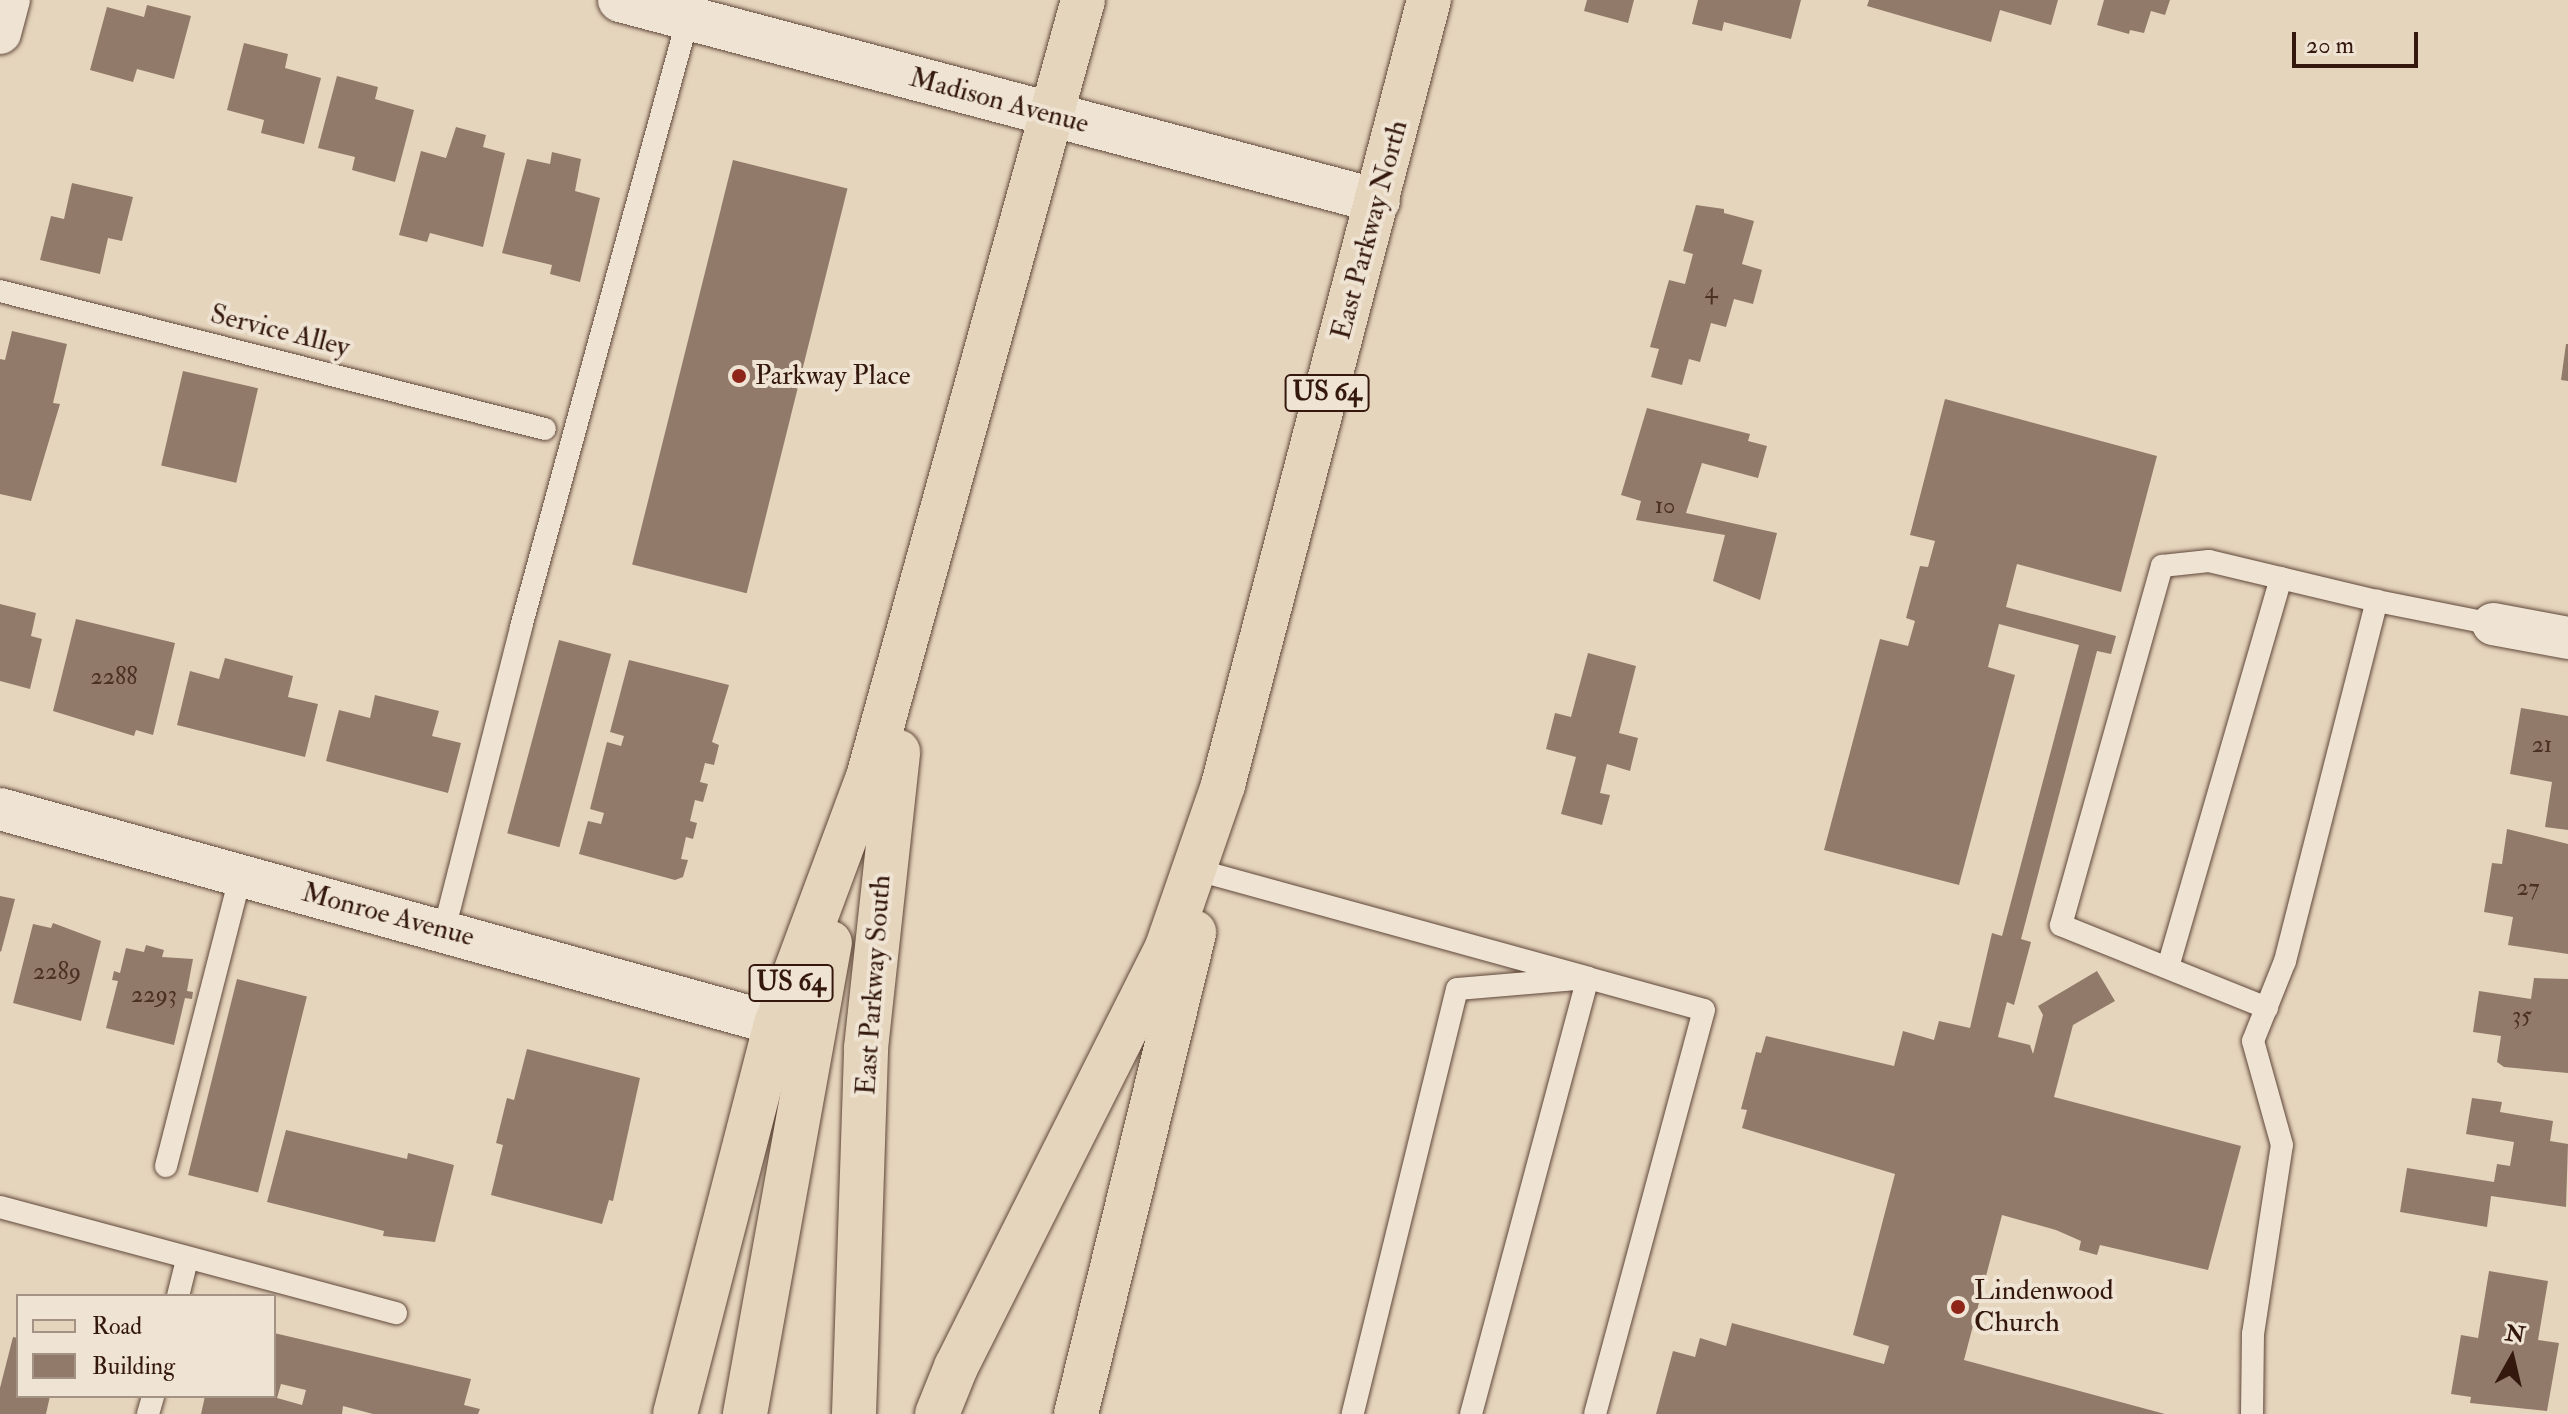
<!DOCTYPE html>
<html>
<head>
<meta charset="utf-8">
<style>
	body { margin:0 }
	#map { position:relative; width:2568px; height:1414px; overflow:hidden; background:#e6d5bd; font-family:"IM FELL Double Pica",serif }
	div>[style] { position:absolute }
	.building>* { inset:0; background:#917a69; transform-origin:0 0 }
	.roads { filter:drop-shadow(0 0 2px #604739) drop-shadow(0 0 2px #604739) }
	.service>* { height:22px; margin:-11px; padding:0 11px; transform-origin:11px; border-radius:11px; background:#efe4d4 }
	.minor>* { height:42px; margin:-21px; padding:0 21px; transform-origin:21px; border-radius:21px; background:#efe4d4 }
	.tertiary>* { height:44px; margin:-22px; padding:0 22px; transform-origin:22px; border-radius:22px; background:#efe4d4 }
	.primary>* { height:44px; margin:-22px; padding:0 22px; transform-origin:22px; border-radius:22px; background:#e6d5bd }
	.dots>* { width:22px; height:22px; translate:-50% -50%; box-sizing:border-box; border:4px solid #efe4d4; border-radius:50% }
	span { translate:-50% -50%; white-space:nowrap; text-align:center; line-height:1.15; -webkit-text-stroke:8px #efe4d4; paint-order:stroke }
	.number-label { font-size:24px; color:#4b3024 }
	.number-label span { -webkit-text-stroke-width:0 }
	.shield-label span { padding:2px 6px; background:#efe4d4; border:2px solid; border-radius:6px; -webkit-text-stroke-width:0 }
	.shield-label { font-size:26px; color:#34180d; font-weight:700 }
	.street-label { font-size:28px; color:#34180d }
	.poi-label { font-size:28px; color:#34180d }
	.left { translate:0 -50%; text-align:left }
	.legend { position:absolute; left:16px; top:1294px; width:260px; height:104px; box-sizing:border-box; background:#efe4d4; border:2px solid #a49284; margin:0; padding:10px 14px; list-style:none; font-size:24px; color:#34180d }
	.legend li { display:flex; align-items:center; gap:16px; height:40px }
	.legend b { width:40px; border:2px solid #a49284 }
	.north { position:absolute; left:2472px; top:1318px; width:80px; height:80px; -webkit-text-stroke:6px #efe4d4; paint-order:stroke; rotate:8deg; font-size:22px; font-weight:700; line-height:32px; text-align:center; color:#34180d }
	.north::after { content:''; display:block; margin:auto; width:28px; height:36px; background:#34180d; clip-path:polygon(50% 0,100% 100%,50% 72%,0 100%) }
	.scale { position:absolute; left:2292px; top:32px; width:126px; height:36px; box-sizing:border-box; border:4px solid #34180d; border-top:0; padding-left:10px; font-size:24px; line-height:28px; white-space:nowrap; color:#34180d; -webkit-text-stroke:6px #efe4d4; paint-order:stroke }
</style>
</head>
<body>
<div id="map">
	<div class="building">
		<div style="clip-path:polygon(1587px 0,1634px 0,1628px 23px,1584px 11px)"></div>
		<div style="clip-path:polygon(1698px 0,1801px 0,1791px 39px,1724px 22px,1722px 31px,1692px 24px)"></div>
		<div style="clip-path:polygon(1869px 0,2058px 0,2051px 25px,2000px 10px,1991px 42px,1867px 6px)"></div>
		<div style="clip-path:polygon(2104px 0,2170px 0,2165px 15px,2151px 11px,2144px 33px,2130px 30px,2129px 34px,2097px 25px)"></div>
		<div style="clip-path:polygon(147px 5px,191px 16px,174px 79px,137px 69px,133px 82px,90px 70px,107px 7px,144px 17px)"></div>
		<div style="clip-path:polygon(244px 43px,288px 54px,285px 68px,321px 78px,304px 144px,261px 133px,264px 120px,227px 110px)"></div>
		<div style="clip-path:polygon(337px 76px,378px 87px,375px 99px,414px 110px,395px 182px,352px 170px,355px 157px,318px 148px)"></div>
		<div style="clip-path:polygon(456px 127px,486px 135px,483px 147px,505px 153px,483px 247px,430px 233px,427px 242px,399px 235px,421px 151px,446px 158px)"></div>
		<div style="clip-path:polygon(552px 152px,581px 159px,575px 191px,600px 198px,580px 282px,550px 274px,552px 265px,502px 253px,527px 159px,550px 164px)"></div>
		<div style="left:733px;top:160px;width:118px;height:417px;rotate:14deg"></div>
		<div style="clip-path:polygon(72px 183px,133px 197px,122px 241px,108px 238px,100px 274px,40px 260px,51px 216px,64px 219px)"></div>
		<div style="clip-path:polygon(1696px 205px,1724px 209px,1724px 213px,1754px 221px,1742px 264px,1762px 270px,1753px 304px,1734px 299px,1726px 327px,1711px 323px,1700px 362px,1689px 359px,1682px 385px,1651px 377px,1659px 349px,1650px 347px,1669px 280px,1685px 284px,1693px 254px,1683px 251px)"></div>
		<div style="clip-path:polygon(12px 331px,67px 344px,53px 403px,60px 404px,31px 501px,0 494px,0 359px,5px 360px)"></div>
		<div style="clip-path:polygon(2566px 344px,2568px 344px,2568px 381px,2561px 380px)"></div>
		<div style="left:183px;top:371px;width:77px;height:97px;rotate:13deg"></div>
		<div style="clip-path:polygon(1945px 399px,2157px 456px,2121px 592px,2017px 564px,2006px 607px,2116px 636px,2111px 654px,2097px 651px,2021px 939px,2031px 942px,2014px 1005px,2007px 1002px,1998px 1037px,2030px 1045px,2033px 1054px,2043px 1015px,2038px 1006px,2097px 971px,2115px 1001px,2073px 1025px,2054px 1097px,2241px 1146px,2208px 1270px,2100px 1245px,2097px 1255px,2079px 1250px,2081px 1241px,2056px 1230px,2002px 1215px,1964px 1360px,2165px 1414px,1656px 1414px,1673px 1351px,1695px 1357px,1700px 1338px,1726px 1346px,1732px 1323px,1884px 1364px,1889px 1346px,1853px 1335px,1895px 1174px,1742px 1128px,1747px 1110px,1741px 1109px,1756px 1052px,1761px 1053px,1766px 1036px,1894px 1066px,1903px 1031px,1934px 1040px,1939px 1021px,1970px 1028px,1992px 933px,2002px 936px,2079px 645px,1999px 624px,1988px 667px,2015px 675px,1959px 885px,1824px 850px,1880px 639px,1908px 646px,1915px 621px,1906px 618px,1920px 566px,1928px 567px,1935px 541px,1910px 535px)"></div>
		<div style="clip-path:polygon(1647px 408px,1750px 434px,1748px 441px,1767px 446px,1758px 478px,1702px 463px,1686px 513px,1777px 533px,1760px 600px,1713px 581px,1725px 535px,1636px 520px,1641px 501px,1621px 495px)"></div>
		<div style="clip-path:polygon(0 604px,36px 613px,31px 636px,42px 639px,30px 689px,0 681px)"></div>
		<div style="clip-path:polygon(76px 619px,175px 643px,153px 735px,136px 730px,134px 736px,53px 711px)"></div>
		<div style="left:559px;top:640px;width:54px;height:200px;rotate:15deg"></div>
		<div style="clip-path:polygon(1588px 653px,1636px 666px,1619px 733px,1638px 738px,1630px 771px,1607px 764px,1600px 793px,1610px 795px,1602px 825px,1561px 814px,1576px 757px,1546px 749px,1555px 713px,1571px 717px)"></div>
		<div style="clip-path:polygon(225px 658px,293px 676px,288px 697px,318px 704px,305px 757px,177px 725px,190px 671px,219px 679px)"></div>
		<div style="clip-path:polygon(629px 660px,729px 685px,712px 742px,719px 745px,714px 765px,705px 763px,700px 782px,708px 784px,703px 802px,695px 800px,690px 821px,697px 823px,693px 839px,686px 837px,681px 859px,688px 860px,683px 877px,675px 880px,579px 854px,588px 821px,601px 824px,604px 813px,590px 809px,607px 742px,621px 746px,624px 736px,610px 732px)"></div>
		<div style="clip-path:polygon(375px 695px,439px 711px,432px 736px,461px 743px,448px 793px,326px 761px,339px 710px,370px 718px)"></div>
		<div style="clip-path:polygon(2521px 708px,2568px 716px,2568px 830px,2545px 827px,2552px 782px,2510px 774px)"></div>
		<div style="clip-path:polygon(2507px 829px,2568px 844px,2568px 954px,2508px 945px,2513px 917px,2484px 912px,2492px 863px,2502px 864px)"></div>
		<div style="clip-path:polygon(0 896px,15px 899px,1px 952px,0 951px)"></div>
		<div style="clip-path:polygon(53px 923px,101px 941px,81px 1021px,13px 1003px,33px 924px,51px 928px)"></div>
		<div style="clip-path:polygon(146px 945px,164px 950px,162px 957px,193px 959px,187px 991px,193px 992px,192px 999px,185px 998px,174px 1045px,106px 1028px,118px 981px,112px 980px,114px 971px,120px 973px,126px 948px,144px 952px)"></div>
		<div style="clip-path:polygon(2534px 978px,2568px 979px,2568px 1073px,2504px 1067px,2497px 1062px,2501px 1036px,2473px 1032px,2479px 991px,2531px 999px)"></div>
		<div style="left:237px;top:979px;width:72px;height:202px;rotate:14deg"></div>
		<div style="clip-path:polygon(527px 1049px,640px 1078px,613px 1201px,609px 1200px,602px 1224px,491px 1195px,503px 1145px,496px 1143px,507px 1098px,514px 1100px)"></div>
		<div style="clip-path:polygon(2472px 1098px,2502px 1102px,2500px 1112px,2553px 1121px,2550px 1141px,2568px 1144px,2566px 1207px,2491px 1196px,2487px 1227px,2400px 1212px,2407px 1168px,2494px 1182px,2497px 1164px,2510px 1166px,2514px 1142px,2466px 1134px)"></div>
		<div style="clip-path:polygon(286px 1130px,407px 1159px,408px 1153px,454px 1165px,435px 1242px,383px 1236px,384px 1231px,267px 1202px)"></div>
		<div style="clip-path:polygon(2489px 1271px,2548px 1281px,2538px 1340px,2559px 1343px,2547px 1411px,2470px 1403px,2471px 1397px,2451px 1394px,2461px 1335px,2478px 1338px)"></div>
		<div style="clip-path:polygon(evenodd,274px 1333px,471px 1379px,464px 1405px,480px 1409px,478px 1414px,373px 1414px,343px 1406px,342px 1414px,201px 1414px,205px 1396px,274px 1396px,274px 1333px,281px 1384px,306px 1390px,302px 1405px,277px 1398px,281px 1384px)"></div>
		<div style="clip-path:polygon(13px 1337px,18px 1338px,18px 1396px,50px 1396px,46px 1414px,0 1414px,0 1388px)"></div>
	</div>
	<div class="roads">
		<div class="service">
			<div style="left:0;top:291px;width:562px;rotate:14.21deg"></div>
			<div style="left:1208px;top:873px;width:394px;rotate:15.4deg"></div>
			<div style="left:1588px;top:978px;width:131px;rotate:175.2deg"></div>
			<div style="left:1457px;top:989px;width:438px;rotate:103.8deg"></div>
			<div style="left:444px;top:930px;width:313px;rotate:-75.7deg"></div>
			<div style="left:521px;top:627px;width:631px;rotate:-74.67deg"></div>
			<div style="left:2168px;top:967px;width:405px;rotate:-73.8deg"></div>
			<div style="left:2267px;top:1008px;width:222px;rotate:-158.1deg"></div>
			<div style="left:2061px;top:925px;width:373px;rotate:-74.3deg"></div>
			<div style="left:2162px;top:566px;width:47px;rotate:-6.1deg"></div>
			<div style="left:2209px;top:561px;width:173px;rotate:13.4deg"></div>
			<div style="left:166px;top:1166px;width:301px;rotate:-75.6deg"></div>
			<div style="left:0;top:1207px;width:410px;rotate:15deg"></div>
			<div style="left:178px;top:1296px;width:38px;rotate:-76deg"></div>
			<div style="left:148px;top:1414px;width:19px;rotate:-74deg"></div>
			<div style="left:1471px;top:1414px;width:451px;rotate:-75deg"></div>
			<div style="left:1588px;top:978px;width:120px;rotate:15.4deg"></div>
			<div style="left:1704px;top:1010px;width:418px;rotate:105.1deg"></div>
			<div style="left:2252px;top:1414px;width:80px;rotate:-89.3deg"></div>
			<div style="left:2253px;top:1334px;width:191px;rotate:-81.3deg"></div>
			<div style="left:2282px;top:1145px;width:108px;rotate:-105.6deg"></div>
			<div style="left:2253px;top:1041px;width:86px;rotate:-68.2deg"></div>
			<div style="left:2285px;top:961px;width:372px;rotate:-75.7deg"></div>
			<div style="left:2377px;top:601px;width:118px;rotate:11.2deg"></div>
		</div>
		<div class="minor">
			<div style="left:0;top:33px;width:34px;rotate:-75deg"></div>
			<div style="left:2493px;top:624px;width:76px;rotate:10.6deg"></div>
			<div style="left:0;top:809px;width:805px;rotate:15.49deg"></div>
		</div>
		<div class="tertiary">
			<div style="left:620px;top:0;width:784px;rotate:14.85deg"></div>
		</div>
		<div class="primary">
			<div style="left:675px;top:1414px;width:403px;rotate:-75.5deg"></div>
			<div style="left:776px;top:1024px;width:264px;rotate:-69.6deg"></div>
			<div style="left:868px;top:777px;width:806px;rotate:-74.53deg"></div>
			<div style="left:745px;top:1414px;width:479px;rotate:-79.8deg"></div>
			<div style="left:854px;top:1414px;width:366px;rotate:-88.1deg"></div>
			<div style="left:866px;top:1048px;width:298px;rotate:-83.8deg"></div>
			<div style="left:937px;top:1414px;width:51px;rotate:-68deg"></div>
			<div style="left:956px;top:1367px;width:467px;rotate:-63.3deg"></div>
			<div style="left:1166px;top:950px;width:175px;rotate:-70.9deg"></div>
			<div style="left:1223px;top:785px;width:812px;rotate:-75.3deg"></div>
			<div style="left:1076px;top:1414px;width:496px;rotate:-76.2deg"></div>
		</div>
	</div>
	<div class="dots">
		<div style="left:739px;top:376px;background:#8f2418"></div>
		<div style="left:1958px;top:1307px;background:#8f2418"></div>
	</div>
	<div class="number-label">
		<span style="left:1711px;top:291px">4</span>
		<span style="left:1665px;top:506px">10</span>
		<span style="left:114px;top:677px">2288</span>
		<span style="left:2542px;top:745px">21</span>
		<span style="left:2528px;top:888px">27</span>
		<span style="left:57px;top:972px">2289</span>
		<span style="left:154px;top:995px">2293</span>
		<span style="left:2522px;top:1016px">35</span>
	</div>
	<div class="shield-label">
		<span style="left:1327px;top:393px">US 64</span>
		<span style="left:791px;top:983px">US 64</span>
	</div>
	<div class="street-label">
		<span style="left:999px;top:101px;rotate:15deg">Madison Avenue</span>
		<span style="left:1370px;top:230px;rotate:-75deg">East Parkway North</span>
		<span style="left:280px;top:331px;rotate:14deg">Service Alley</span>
		<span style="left:388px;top:915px;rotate:15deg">Monroe Avenue</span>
		<span style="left:874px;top:985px;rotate:-86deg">East Parkway South</span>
	</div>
	<div class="poi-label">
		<span class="left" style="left:755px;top:376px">Parkway Place</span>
		<span class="left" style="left:1974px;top:1307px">Lindenwood<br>Church</span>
	</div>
	<ul class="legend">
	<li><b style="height:10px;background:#e6d5bd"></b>Road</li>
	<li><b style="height:22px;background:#917a69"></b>Building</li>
	</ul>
	<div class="north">N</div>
	<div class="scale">20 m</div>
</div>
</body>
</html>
